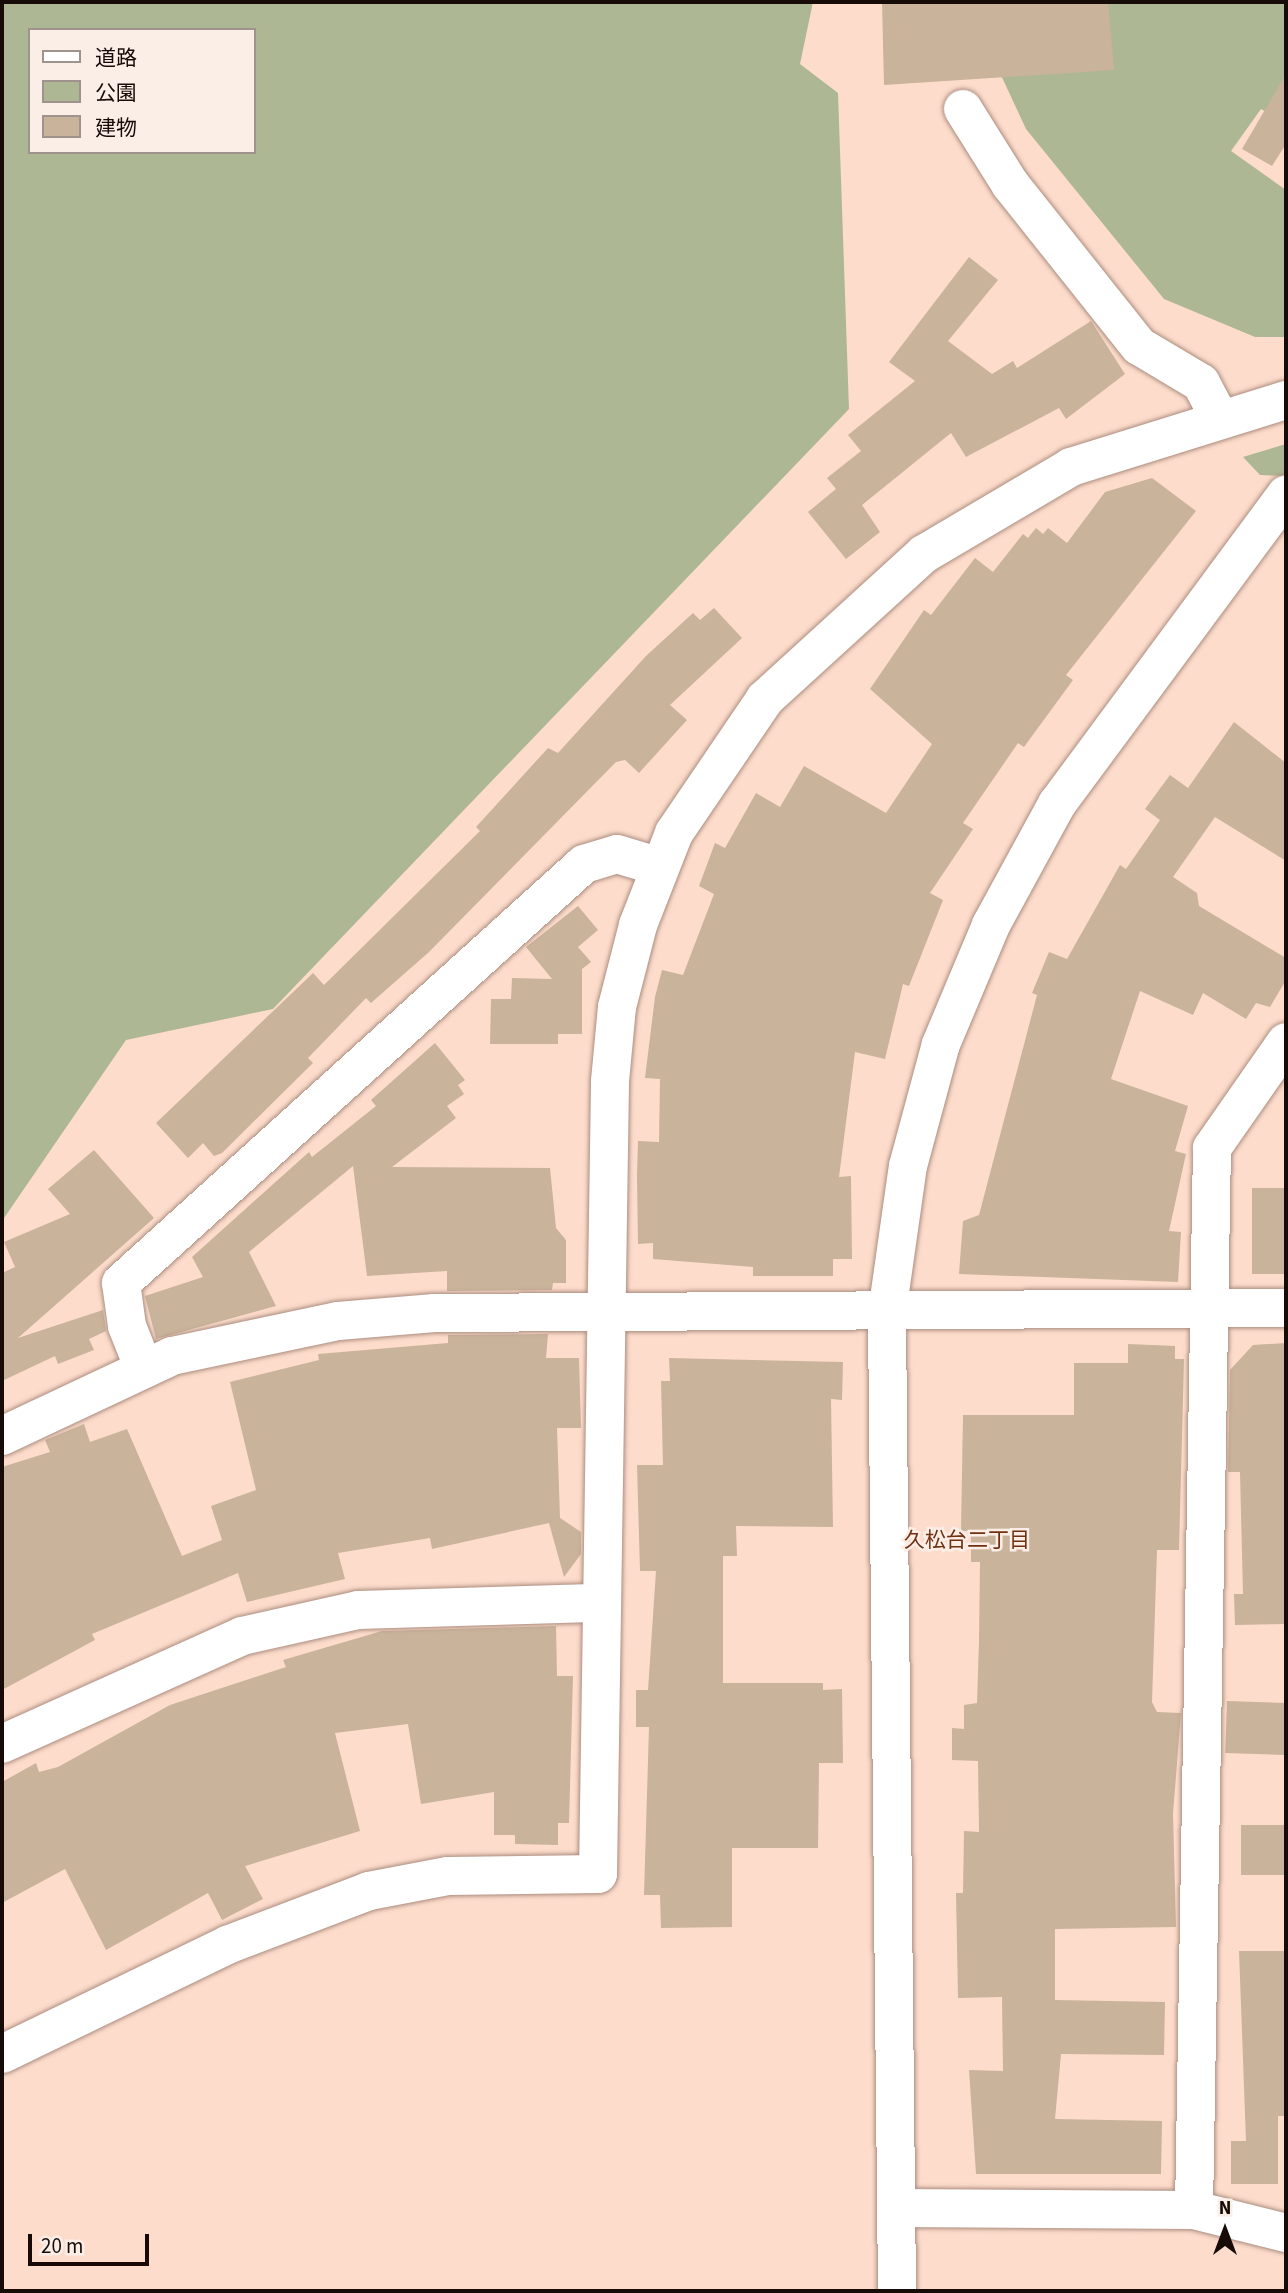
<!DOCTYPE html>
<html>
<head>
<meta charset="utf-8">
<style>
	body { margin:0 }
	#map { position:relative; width:1288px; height:2293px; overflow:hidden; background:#fddccc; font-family:"Source Sans 3","Noto Sans JP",sans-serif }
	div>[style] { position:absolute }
	.green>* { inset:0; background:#aeb794 }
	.building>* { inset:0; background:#c9b39b; transform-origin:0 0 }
	.roads { filter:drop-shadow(0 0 2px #ab8d7f) drop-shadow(0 0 2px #ab8d7f) }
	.street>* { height:38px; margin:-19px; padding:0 19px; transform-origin:19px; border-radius:19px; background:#fff }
	.secondary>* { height:38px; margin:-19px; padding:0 19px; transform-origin:19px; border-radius:19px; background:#fff }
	span { translate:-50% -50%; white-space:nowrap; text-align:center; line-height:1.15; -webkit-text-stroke:5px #fbeee7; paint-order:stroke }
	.neighbourhood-label { font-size:21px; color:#713111 }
	.frame { position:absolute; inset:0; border:4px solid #160b07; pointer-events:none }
	.legend { position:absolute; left:28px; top:28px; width:228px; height:126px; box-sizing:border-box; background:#fbeee7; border:2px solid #9f938d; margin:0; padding:9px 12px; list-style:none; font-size:21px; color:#160b07 }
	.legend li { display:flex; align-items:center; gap:14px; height:35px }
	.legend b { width:35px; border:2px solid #9f938d }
	.north { position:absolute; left:1190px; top:2195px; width:70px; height:70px; -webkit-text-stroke:5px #fbeee7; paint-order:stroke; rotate:0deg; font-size:19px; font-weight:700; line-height:28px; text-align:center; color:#160b07 }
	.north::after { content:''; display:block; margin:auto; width:24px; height:32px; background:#160b07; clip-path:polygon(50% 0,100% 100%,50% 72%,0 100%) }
	.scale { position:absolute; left:28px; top:2234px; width:121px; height:32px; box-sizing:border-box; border:4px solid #160b07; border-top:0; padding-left:9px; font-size:21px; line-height:24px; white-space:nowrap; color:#160b07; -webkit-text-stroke:5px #fbeee7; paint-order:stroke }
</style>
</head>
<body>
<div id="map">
	<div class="green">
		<div style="clip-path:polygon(evenodd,2px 2px,813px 2px,800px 64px,838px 93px,849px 409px,273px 1009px,126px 1040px,2px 1221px,2px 2px,30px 30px,254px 30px,254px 152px,30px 152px,30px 30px)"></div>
		<div style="clip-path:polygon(1006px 2px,1286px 2px,1286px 123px,1261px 109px,1231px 151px,1286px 190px,1286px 337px,1255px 337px,1164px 299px,1026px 129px,986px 43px)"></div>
		<div style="clip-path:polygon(1286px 444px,1286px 476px,1260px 475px,1243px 457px)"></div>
	</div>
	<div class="building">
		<div style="clip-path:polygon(882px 2px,1108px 2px,1114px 70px,884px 85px)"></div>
		<div style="clip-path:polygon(1286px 74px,1286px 144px,1272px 166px,1242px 149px)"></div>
		<div style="clip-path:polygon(969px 257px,998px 280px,948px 341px,992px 374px,1013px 361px,1017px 368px,1091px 321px,1125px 374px,1066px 419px,1059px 408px,966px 457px,951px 433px,862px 505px,880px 532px,846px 559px,808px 512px,836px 489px,827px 478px,861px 451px,848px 435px,915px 381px,889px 362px)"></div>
		<div style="clip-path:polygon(1152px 478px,1196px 511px,1066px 675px,1073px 680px,1024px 747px,1018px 743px,963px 823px,973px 829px,930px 893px,943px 900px,909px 986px,903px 984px,885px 1059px,855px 1052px,839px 1177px,851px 1176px,852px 1259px,833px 1259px,833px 1276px,753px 1276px,753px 1267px,653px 1259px,653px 1243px,638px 1244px,637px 1175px,638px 1141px,659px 1142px,660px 1079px,645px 1078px,655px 997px,662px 970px,683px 975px,714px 894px,699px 886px,715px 843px,725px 848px,756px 793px,780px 807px,804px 766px,886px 813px,932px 744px,870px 689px,924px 610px,931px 615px,975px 558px,993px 572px,1023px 534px,1028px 538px,1036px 528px,1043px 534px,1048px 528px,1067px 543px,1105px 492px)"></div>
		<div style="clip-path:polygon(714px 608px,742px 638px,670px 705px,687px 720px,639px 773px,625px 760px,616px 762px,429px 952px,371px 1003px,366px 998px,308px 1058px,313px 1063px,222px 1153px,214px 1156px,203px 1143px,188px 1158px,156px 1123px,313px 973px,324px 985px,480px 831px,476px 827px,548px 748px,558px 753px,646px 656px,693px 613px,700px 620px)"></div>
		<div style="clip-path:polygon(1234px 722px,1286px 763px,1286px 861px,1215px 817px,1173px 877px,1197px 893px,1199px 906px,1286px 958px,1286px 980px,1270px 1007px,1256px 1003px,1246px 1019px,1203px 993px,1193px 1015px,1140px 991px,1111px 1079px,1188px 1106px,1175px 1151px,1186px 1154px,1169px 1231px,1181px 1232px,1178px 1282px,959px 1274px,963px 1221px,979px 1215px,1037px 995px,1032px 993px,1049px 952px,1067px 959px,1120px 865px,1126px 869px,1160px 820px,1145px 809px,1170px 775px,1188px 788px)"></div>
		<div style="clip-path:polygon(578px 906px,598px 930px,578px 947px,591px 962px,582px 969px,582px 1034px,558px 1034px,558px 1044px,490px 1044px,491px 999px,511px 999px,512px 978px,552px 979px,526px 947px)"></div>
		<div style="clip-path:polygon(435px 1043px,465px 1080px,458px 1085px,464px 1094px,447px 1106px,456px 1118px,392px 1167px,550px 1168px,556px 1228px,566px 1240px,566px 1283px,553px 1283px,552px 1290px,447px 1291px,447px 1271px,367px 1276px,353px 1166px,249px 1252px,276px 1306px,156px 1339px,145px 1296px,203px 1277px,192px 1257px,309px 1152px,312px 1157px,376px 1106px,371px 1100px)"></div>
		<div style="clip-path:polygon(94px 1150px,154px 1218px,18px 1338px,103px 1310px,106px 1331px,89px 1339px,94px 1350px,58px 1364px,55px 1356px,2px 1381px,2px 1273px,15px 1267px,4px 1242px,70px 1214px,48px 1189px)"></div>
		<div style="left:1252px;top:1188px;width:34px;height:86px"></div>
		<div style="clip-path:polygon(548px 1334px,546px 1358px,579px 1358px,581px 1428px,557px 1428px,560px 1518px,581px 1532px,581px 1554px,564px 1577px,549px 1523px,432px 1549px,430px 1538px,338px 1553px,345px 1579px,247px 1602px,238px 1573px,92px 1634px,95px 1640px,2px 1690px,2px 1467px,50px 1452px,45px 1440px,84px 1424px,90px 1442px,127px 1429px,182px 1556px,222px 1540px,211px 1506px,256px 1490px,230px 1382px,319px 1360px,318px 1354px,448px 1343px,448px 1335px)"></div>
		<div style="clip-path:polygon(1286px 1343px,1286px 1624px,1235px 1625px,1234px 1594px,1243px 1594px,1240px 1472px,1228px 1472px,1230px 1370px,1253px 1345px)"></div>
		<div style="clip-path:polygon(1128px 1344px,1175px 1346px,1175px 1359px,1184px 1359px,1179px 1550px,1157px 1550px,1152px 1702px,1157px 1712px,1181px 1713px,1173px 1814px,1176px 1927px,1055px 1929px,1055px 2000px,1165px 2002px,1164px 2055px,1061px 2054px,1055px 2119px,1162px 2121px,1161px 2174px,976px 2174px,969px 2070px,1003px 2071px,1002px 1997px,958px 1998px,956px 1893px,963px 1893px,964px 1831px,979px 1832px,978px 1761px,952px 1760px,952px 1728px,964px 1729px,964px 1705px,977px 1703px,979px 1642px,980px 1562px,971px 1562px,971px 1531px,961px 1531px,963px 1415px,1074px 1415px,1074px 1363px,1128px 1363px)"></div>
		<div style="clip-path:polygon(669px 1358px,843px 1362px,842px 1400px,831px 1399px,833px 1527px,736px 1526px,737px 1556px,723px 1556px,723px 1683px,823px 1683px,823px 1690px,842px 1689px,843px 1763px,819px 1763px,818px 1848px,732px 1848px,732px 1927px,661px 1928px,660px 1895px,644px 1895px,649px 1727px,636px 1727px,636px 1690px,648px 1690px,656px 1571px,640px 1571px,637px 1465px,663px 1465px,661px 1381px,670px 1381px)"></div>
		<div style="clip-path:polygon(556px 1626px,557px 1676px,573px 1676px,569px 1823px,558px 1823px,558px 1845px,515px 1844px,515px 1835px,494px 1835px,494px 1792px,421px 1804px,408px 1724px,335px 1733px,360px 1831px,245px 1866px,263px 1899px,222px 1920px,208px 1893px,106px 1950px,65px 1869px,2px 1903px,2px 1782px,36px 1763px,39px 1772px,58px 1767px,170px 1705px,286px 1667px,283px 1660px,382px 1631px)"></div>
		<div style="left:1227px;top:1701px;width:59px;height:52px;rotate:2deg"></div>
		<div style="left:1241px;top:1825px;width:45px;height:50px"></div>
		<div style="clip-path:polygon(1239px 1951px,1286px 1951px,1286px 2116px,1278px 2116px,1278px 2184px,1231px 2184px,1231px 2141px,1246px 2141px)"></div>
	</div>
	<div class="roads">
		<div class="street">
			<div style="left:963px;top:109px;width:89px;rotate:57.9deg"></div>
			<div style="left:1010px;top:184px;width:207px;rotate:51.5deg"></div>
			<div style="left:1139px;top:346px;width:72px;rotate:30.8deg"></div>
			<div style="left:1201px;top:383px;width:41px;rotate:62.2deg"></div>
			<div style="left:144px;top:1369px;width:46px;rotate:-111.6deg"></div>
			<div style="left:127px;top:1326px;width:43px;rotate:-97.9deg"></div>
			<div style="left:121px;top:1283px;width:624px;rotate:-42.14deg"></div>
			<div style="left:584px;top:864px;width:34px;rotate:-17deg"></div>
			<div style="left:617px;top:854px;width:45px;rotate:16.8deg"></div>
			<div style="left:2px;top:1436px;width:188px;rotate:-25.2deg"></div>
			<div style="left:172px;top:1356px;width:170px;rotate:-11.9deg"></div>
			<div style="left:338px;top:1321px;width:97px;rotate:-4.7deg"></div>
			<div style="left:435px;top:1313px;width:851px;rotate:-0.34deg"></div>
			<div style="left:2px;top:1744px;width:263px;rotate:-24.2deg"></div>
			<div style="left:242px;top:1636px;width:119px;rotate:-12.6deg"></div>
			<div style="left:358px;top:1610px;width:243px;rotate:-1.7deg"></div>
			<div style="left:2px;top:2054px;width:250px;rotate:-25.8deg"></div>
			<div style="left:227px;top:1945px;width:152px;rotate:-20.8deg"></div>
			<div style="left:369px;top:1891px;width:80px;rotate:-10.8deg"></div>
			<div style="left:448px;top:1876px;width:150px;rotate:-0.8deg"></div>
			<div style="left:897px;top:2208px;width:297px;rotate:0.4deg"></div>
			<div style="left:1194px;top:2210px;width:95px;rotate:14deg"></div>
			<div style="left:1194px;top:2210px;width:1062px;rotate:-89.03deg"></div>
			<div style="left:1212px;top:1148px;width:129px;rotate:-55.1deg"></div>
		</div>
		<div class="secondary">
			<div style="left:598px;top:1874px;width:793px;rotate:-89.13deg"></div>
			<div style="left:610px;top:1081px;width:74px;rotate:-84.6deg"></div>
			<div style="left:617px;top:1007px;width:85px;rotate:-75.6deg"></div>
			<div style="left:638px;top:925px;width:99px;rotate:-68.6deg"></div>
			<div style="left:674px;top:833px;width:162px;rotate:-55.8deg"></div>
			<div style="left:765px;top:699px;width:215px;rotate:-42.4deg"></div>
			<div style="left:924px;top:554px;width:171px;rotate:-30.6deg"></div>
			<div style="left:1071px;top:467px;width:225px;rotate:-17.3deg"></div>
			<div style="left:897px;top:2291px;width:978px;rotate:-90.59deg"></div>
			<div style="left:887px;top:1313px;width:148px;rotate:-81.9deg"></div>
			<div style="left:908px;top:1166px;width:126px;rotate:-74.9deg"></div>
			<div style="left:941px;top:1044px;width:129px;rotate:-67.2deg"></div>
			<div style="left:991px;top:925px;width:138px;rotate:-61.4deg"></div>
			<div style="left:1057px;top:804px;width:385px;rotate:-53.5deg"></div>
		</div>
	</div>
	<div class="neighbourhood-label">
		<span style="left:967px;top:1540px">久松台二丁目</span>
	</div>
	<div class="frame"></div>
	<ul class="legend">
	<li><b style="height:9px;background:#fff"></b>道路</li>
	<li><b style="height:19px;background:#aeb794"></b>公園</li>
	<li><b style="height:19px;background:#c9b39b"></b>建物</li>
	</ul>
	<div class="north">N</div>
	<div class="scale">20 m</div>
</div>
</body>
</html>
